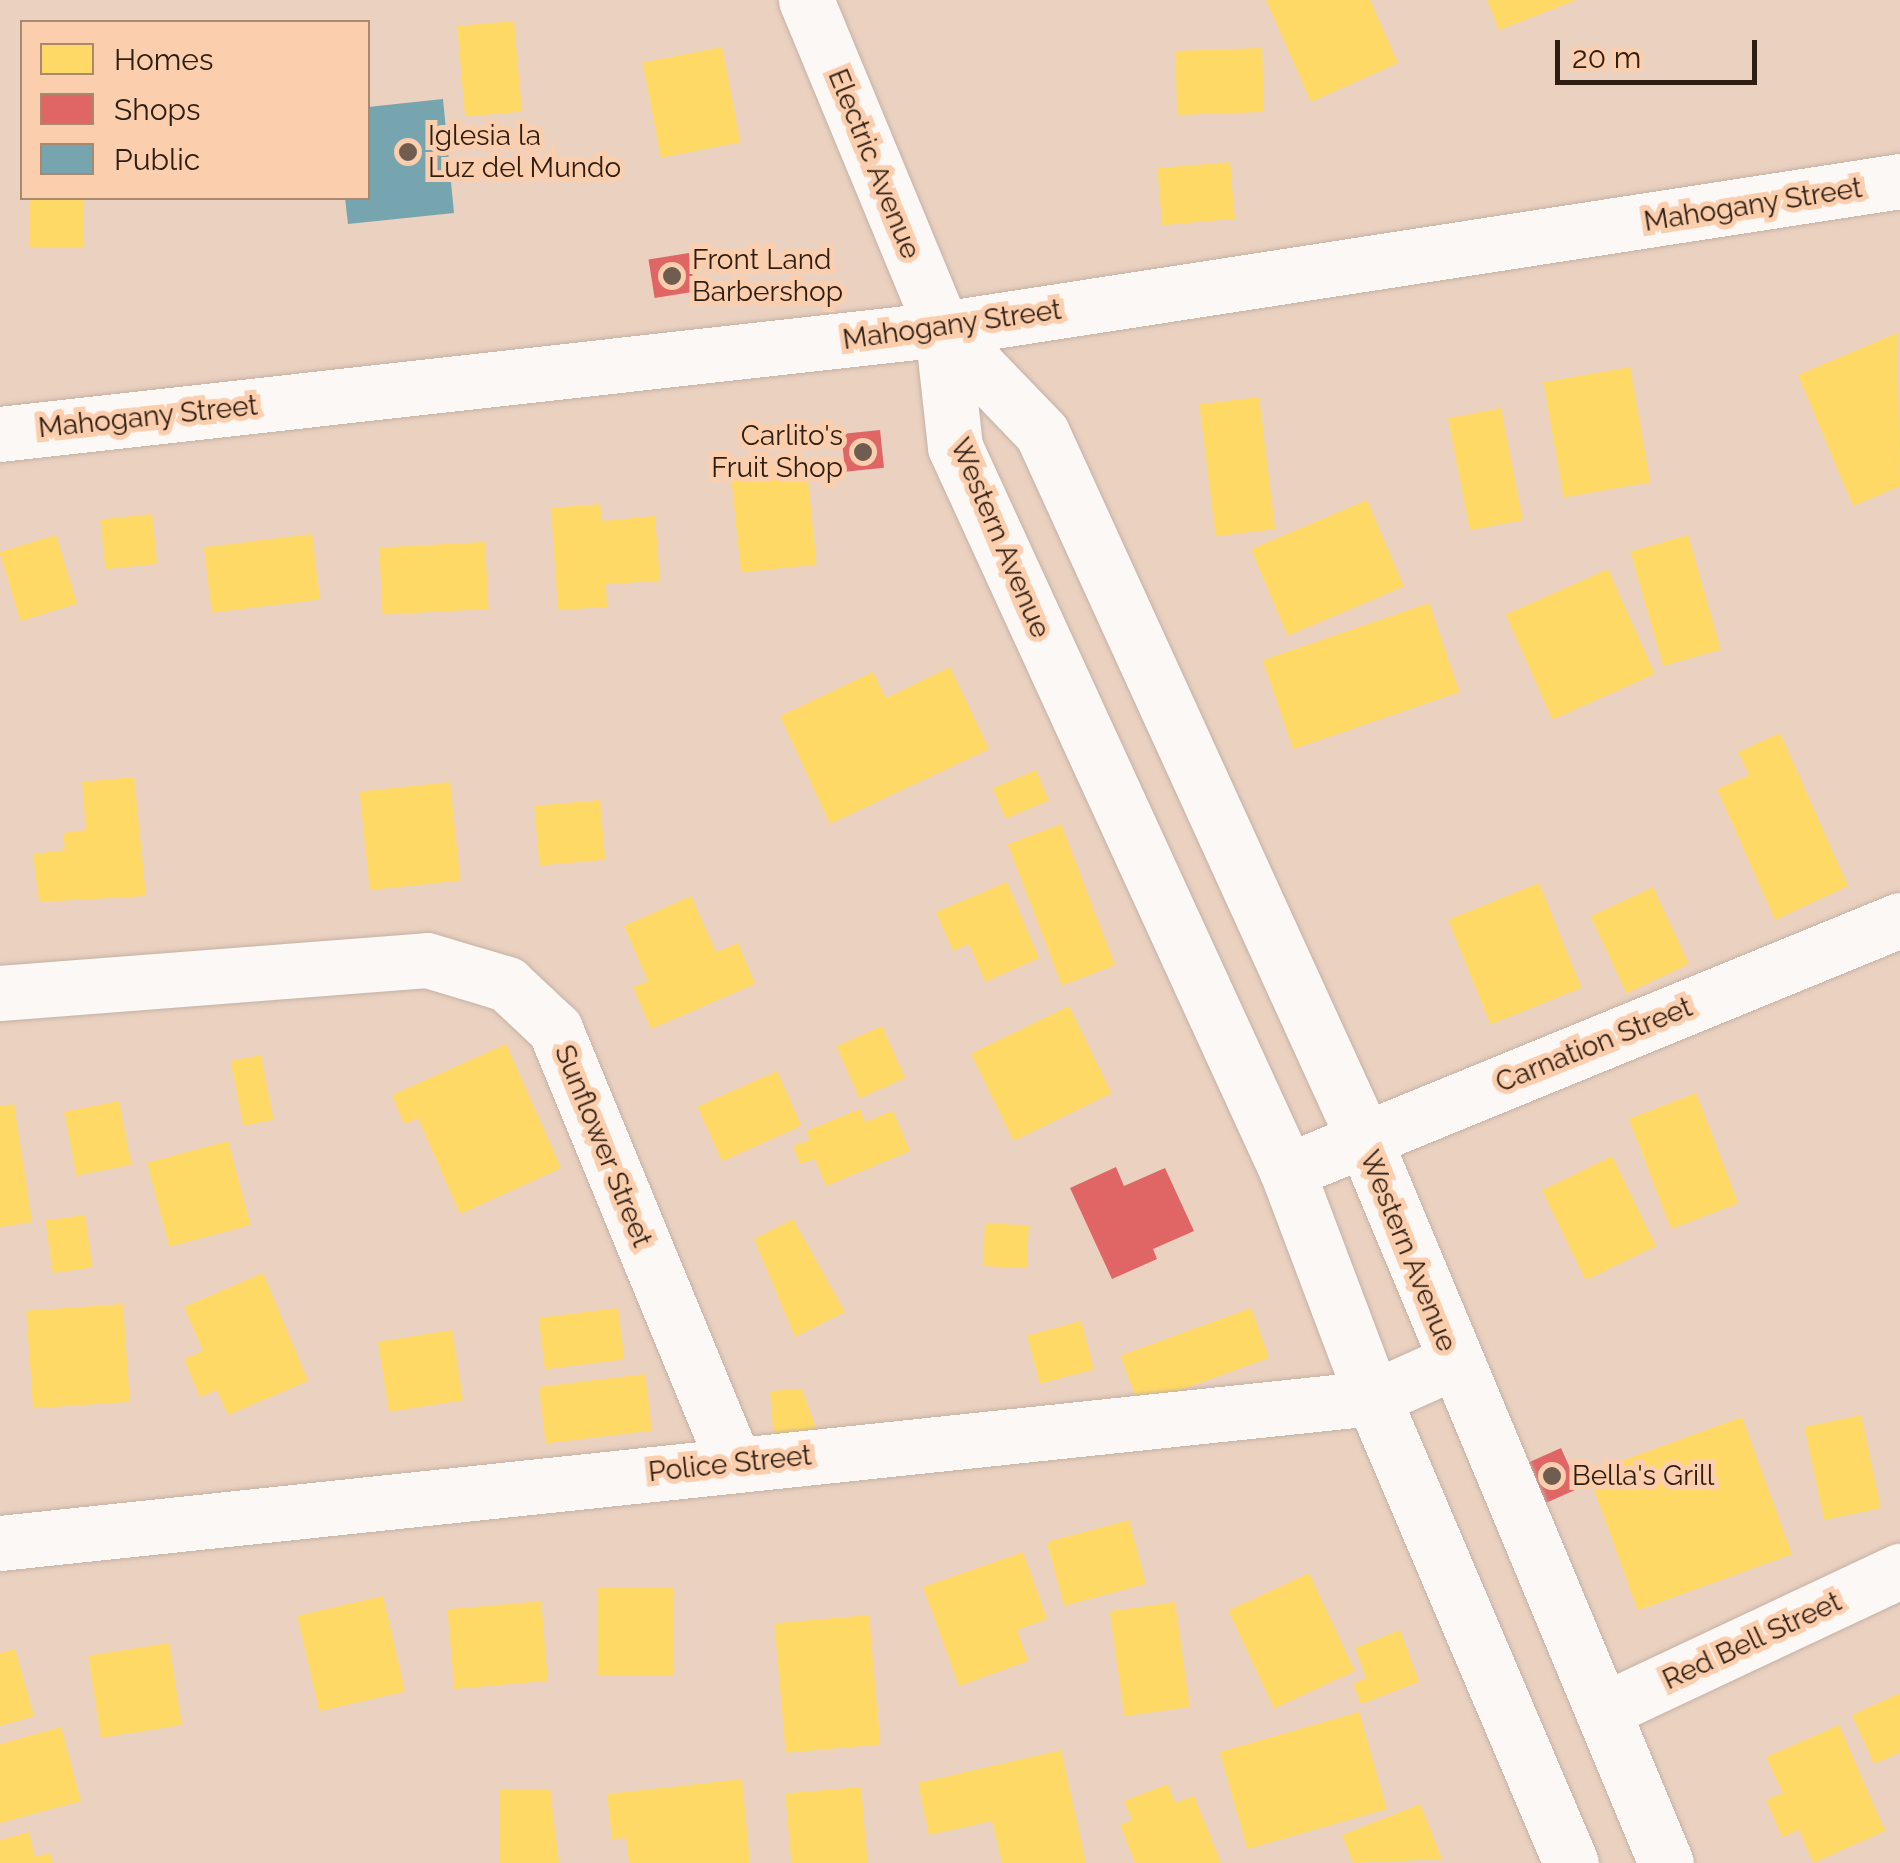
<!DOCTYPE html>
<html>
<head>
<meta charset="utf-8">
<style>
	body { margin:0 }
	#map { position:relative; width:1900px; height:1863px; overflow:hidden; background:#ead1c0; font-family:Raleway,sans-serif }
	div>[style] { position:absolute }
	.homes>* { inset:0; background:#ffd966; transform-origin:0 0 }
	.shops>* { inset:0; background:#e06666; transform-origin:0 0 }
	.public>* { inset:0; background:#76a5af }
	.roads { filter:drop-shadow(0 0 2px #c5b1a4) drop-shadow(0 0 2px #c5b1a4) }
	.street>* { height:55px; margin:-27.5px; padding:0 27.5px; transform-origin:27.5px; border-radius:27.5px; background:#fcf8f6 }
	.secondary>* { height:55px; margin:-27.5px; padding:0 27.5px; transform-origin:27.5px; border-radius:27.5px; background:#fcf8f6 }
	.dots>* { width:28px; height:28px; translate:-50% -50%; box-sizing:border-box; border:5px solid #fbceae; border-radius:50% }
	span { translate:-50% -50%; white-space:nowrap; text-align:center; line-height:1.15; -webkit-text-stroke:10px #fbceae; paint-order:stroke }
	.poi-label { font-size:28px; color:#2e1e12 }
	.left { translate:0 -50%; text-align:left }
	.right { translate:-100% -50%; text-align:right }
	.street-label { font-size:28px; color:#2e1e12 }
	.legend { position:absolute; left:20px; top:20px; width:350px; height:180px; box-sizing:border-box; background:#fbceae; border:2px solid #a98870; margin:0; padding:12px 18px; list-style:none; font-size:30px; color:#2e1e12 }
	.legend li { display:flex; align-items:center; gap:20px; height:50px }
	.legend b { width:50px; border:2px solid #a98870 }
	.scale { position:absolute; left:1555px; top:40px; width:202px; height:45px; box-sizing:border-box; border:5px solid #2e1e12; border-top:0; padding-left:12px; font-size:30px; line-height:35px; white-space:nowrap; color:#2e1e12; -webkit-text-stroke:8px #fbceae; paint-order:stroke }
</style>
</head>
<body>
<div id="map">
	<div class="homes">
		<div style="clip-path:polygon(1266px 0,1370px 0,1398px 63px,1311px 102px)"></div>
		<div style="clip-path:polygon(1487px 0,1576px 0,1499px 30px)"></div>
		<div style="left:514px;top:21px;width:91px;height:57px;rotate:85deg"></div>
		<div style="left:722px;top:47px;width:97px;height:81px;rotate:79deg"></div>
		<div style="left:1262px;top:48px;width:64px;height:87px;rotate:88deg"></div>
		<div style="left:1230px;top:162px;width:57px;height:73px;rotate:85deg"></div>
		<div style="left:30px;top:198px;width:54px;height:49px"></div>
		<div style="clip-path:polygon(1897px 333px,1900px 486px,1853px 506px,1798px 375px)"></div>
		<div style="left:1630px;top:367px;width:117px;height:88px;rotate:80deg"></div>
		<div style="left:1259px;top:397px;width:133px;height:60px;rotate:83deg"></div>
		<div style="left:1501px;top:408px;width:114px;height:54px;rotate:79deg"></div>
		<div style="left:806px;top:463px;width:102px;height:76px;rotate:84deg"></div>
		<div style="left:1367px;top:500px;width:94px;height:126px;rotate:67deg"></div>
		<div style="clip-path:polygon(600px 504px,602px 521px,655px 516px,660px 581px,606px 584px,607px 607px,558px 610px,551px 508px)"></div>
		<div style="left:152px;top:514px;width:50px;height:52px;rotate:84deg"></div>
		<div style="left:312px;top:534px;width:66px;height:109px;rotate:83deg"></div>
		<div style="left:56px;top:535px;width:72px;height:59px;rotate:73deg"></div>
		<div style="left:1688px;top:535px;width:119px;height:60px;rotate:74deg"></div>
		<div style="left:485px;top:542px;width:67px;height:106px;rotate:87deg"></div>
		<div style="left:1608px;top:569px;width:115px;height:112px;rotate:66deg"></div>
		<div style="left:1429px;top:603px;width:94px;height:176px;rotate:71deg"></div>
		<div style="clip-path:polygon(950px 667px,989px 749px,830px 824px,780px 716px,873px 672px,886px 698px)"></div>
		<div style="clip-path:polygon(1780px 733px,1848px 886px,1775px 920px,1717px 789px,1749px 775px,1738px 752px)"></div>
		<div style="left:1036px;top:770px;width:33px;height:47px;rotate:67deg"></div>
		<div style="clip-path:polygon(134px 777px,146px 896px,39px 902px,33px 854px,65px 850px,63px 833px,86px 830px,82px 782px)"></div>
		<div style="left:450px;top:782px;width:99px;height:91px;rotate:84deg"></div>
		<div style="left:600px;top:800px;width:60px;height:66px;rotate:85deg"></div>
		<div style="left:1061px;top:824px;width:151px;height:57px;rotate:69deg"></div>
		<div style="clip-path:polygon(1007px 882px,1039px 958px,985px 982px,969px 944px,953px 951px,936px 912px)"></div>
		<div style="left:1539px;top:883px;width:113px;height:98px;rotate:68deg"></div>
		<div style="left:1653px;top:887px;width:85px;height:69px;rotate:65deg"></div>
		<div style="clip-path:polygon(691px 896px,716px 952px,738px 943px,755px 984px,651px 1029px,633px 987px,648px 981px,624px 926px)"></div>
		<div style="left:1069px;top:1006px;width:97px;height:109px;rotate:64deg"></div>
		<div style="left:882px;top:1026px;width:57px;height:50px;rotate:66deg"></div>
		<div style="clip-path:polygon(506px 1044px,561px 1168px,460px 1214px,418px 1118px,404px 1124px,392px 1095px)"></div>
		<div style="left:261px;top:1055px;width:66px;height:31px;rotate:79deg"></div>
		<div style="left:777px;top:1071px;width:60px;height:87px;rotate:66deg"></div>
		<div style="left:1696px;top:1093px;width:118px;height:72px;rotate:69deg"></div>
		<div style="left:119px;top:1101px;width:65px;height:56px;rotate:79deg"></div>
		<div style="clip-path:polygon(14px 1104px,32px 1222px,0 1227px,0 1106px)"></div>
		<div style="clip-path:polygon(860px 1109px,865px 1122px,893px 1111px,910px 1151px,826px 1186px,815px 1159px,800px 1164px,793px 1146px,810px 1140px,806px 1131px)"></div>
		<div style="left:228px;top:1141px;width:87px;height:84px;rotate:75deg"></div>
		<div style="left:1612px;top:1156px;width:100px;height:78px;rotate:64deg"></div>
		<div style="left:85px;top:1215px;width:53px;height:40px;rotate:82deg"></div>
		<div style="clip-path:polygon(793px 1219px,845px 1312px,795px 1337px,754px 1239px)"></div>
		<div style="left:985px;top:1223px;width:44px;height:43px;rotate:3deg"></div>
		<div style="clip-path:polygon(263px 1273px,308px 1381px,228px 1415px,217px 1390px,200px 1397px,184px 1359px,203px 1351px,184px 1307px)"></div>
		<div style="left:123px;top:1304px;width:98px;height:97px;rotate:86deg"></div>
		<div style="left:618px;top:1308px;width:52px;height:80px;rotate:83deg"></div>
		<div style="left:1251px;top:1308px;width:53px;height:139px;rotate:70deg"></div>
		<div style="left:1081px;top:1321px;width:50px;height:56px;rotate:75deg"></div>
		<div style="left:452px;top:1330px;width:71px;height:75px;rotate:81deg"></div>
		<div style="left:645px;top:1374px;width:57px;height:107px;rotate:83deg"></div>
		<div style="clip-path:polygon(802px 1389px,819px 1437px,774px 1441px,770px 1391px)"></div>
		<div style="left:1861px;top:1415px;width:95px;height:58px;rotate:78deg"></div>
		<div style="left:1742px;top:1417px;width:146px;height:164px;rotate:70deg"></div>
		<div style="left:1129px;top:1520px;width:66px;height:85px;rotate:75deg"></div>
		<div style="clip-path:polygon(1023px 1552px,1047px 1619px,1017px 1630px,1028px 1661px,959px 1686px,923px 1587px)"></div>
		<div style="left:1309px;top:1573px;width:108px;height:89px;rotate:65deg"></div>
		<div style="left:674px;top:1587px;width:89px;height:77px;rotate:90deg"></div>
		<div style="left:383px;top:1596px;width:98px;height:88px;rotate:77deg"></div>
		<div style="left:541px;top:1601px;width:80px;height:94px;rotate:85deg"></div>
		<div style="left:1175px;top:1602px;width:106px;height:66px;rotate:82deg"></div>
		<div style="left:869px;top:1615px;width:130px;height:95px;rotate:85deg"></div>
		<div style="clip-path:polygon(1400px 1630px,1419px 1682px,1361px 1704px,1353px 1684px,1366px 1678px,1355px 1648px)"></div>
		<div style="left:169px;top:1643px;width:83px;height:82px;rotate:81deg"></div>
		<div style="clip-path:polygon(15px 1649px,34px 1716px,0 1726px,0 1653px)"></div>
		<div style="clip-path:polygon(1900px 1693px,1900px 1752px,1874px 1764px,1852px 1715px)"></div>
		<div style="left:1359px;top:1712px;width:101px;height:145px;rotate:74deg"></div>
		<div style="clip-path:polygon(1839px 1725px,1885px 1831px,1813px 1863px,1799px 1830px,1782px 1837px,1766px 1800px,1783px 1793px,1766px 1757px)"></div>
		<div style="clip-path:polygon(61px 1727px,81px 1801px,0 1823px,0 1744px)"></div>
		<div style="clip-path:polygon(1061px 1750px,1086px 1863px,1002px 1863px,992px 1821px,929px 1835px,918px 1783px)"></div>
		<div style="clip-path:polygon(742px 1779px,750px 1863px,629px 1863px,626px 1838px,612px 1839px,607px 1794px)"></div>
		<div style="clip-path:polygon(1168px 1784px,1175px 1803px,1194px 1796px,1221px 1863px,1135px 1863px,1120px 1825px,1132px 1820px,1124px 1801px)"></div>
		<div style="left:861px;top:1787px;width:76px;height:76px;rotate:85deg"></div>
		<div style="clip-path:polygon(550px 1789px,559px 1863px,500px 1863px,499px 1790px)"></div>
		<div style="clip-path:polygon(1420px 1804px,1442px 1859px,1353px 1863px,1342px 1835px)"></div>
		<div style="clip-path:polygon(29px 1832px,35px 1857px,50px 1853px,53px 1863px,0 1863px,0 1840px)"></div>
	</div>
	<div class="shops">
		<div style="left:689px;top:253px;width:39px;height:41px;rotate:81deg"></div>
		<div style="left:880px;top:430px;width:38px;height:39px;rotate:84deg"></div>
		<div style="clip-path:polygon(1116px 1167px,1124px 1186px,1165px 1168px,1194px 1231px,1153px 1249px,1157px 1259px,1112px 1279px,1070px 1188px)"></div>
		<div style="left:1561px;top:1448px;width:44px;height:38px;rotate:66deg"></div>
	</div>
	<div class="public">
		<div style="clip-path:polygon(443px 99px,454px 213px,348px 224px,345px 198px,368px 198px,368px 107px)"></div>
	</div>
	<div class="roads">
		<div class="street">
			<div style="left:806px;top:0;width:356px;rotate:67.5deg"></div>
			<div style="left:0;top:993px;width:428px;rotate:-4.4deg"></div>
			<div style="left:427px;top:960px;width:84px;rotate:16.7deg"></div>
			<div style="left:507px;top:984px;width:66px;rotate:43.2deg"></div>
			<div style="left:555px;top:1029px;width:469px;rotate:67.6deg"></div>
			<div style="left:1287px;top:1171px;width:662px;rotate:-22.27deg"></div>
			<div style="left:0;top:1543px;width:1381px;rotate:-6.03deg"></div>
			<div style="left:1373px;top:1398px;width:88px;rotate:-24.2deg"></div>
			<div style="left:1604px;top:1710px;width:327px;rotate:-25.2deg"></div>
		</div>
		<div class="secondary">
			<div style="left:942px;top:329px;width:144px;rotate:46.1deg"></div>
			<div style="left:1042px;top:433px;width:776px;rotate:65.48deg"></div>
			<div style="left:1364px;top:1139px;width:784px;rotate:67.36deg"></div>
			<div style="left:942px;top:329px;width:119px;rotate:83.7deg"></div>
			<div style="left:955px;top:447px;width:796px;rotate:65.37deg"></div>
			<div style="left:1287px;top:1171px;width:243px;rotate:69.3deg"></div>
			<div style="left:1373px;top:1398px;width:505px;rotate:66.94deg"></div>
			<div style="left:0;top:434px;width:948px;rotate:-6.36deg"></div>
			<div style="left:942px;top:329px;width:969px;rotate:-8.78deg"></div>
		</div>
	</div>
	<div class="dots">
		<div style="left:408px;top:152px;background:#705d4f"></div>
		<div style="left:672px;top:276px;background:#705d4f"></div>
		<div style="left:863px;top:452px;background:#705d4f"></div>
		<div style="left:1552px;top:1476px;background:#705d4f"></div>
	</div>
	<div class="poi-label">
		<span class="left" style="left:428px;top:152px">Iglesia la<br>Luz del Mundo</span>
		<span class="left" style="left:692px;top:276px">Front Land<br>Barbershop</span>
		<span class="right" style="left:843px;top:452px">Carlito's<br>Fruit Shop</span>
		<span class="left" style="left:1572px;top:1476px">Bella's Grill</span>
	</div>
	<div class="street-label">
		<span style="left:874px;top:164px;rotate:68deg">Electric Avenue</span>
		<span style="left:1753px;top:205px;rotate:-9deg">Mahogany Street</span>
		<span style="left:952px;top:325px;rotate:-8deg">Mahogany Street</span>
		<span style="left:148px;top:417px;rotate:-6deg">Mahogany Street</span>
		<span style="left:1000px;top:538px;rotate:67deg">Western Avenue</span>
		<span style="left:1594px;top:1045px;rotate:-22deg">Carnation Street</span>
		<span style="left:603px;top:1146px;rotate:68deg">Sunflower Street</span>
		<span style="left:1408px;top:1251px;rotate:68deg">Western Avenue</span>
		<span style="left:730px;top:1464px;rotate:-6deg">Police Street</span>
		<span style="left:1752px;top:1641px;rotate:-25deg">Red Bell Street</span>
	</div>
	<ul class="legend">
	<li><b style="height:28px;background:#ffd966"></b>Homes</li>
	<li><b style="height:28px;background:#e06666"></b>Shops</li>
	<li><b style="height:28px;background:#76a5af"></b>Public</li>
	</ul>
	<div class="scale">20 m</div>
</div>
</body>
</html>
